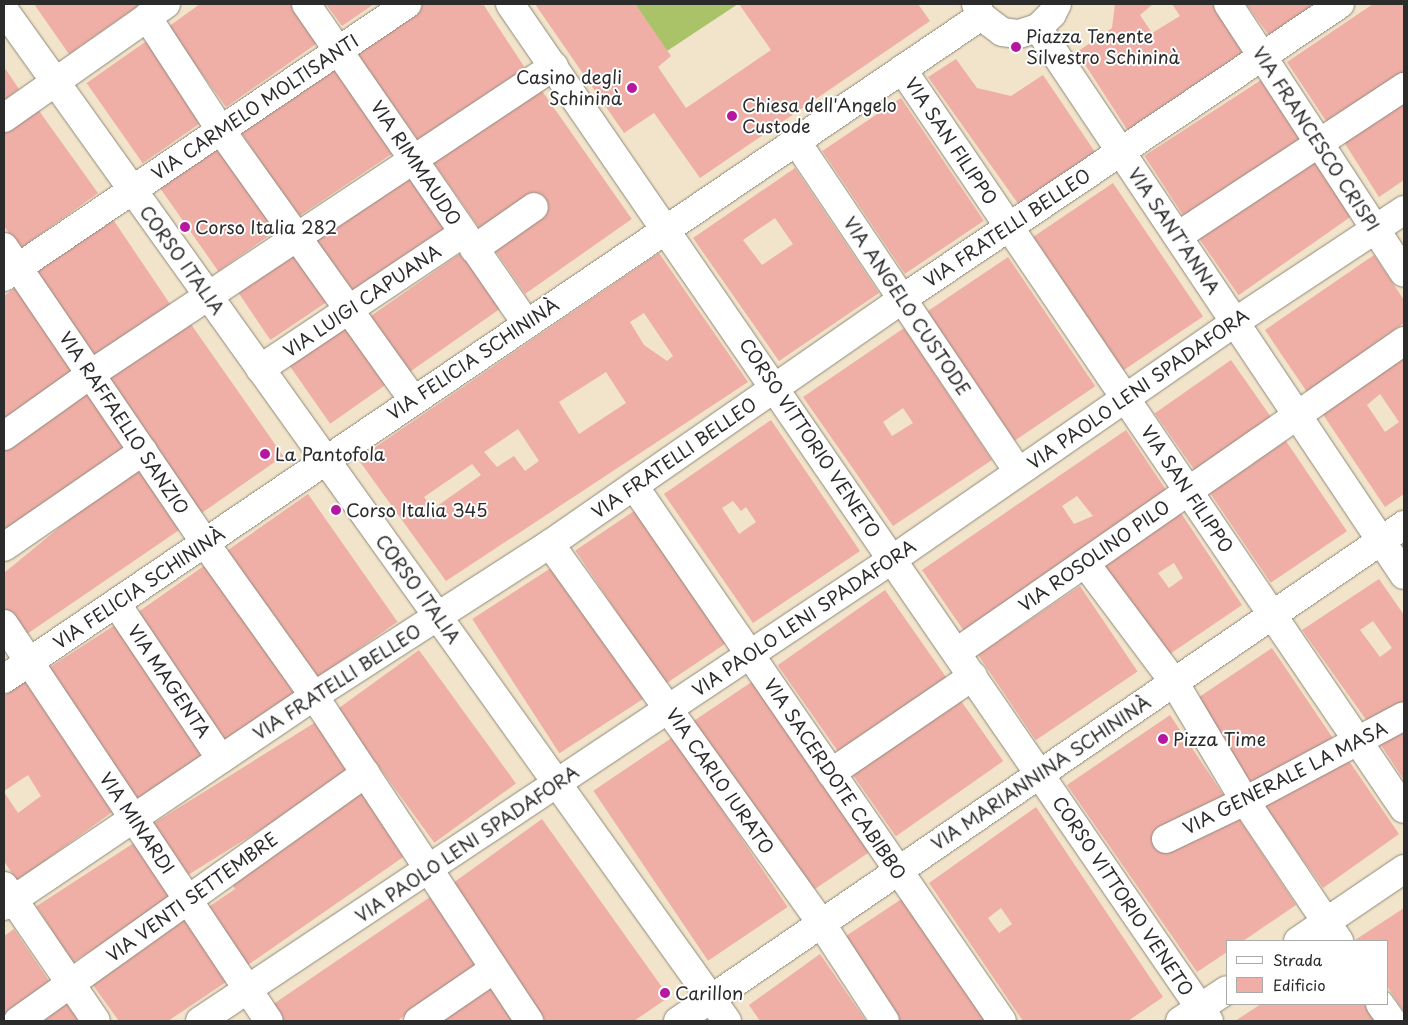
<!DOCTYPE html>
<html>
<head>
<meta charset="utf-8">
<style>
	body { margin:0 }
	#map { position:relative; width:1408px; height:1025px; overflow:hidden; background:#f1e4ca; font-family:"Playpen Sans",sans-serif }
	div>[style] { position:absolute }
	.green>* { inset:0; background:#aac268 }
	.building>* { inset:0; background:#efaea6; transform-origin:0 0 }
	.roads { filter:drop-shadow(0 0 1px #8e887a) drop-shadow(0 0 1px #8e887a) }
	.street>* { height:28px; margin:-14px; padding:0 14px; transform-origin:14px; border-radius:14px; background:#fff }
	.secondary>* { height:28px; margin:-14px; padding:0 14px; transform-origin:14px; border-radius:14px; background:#fff }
	.dots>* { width:14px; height:14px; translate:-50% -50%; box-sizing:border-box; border:2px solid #fff; border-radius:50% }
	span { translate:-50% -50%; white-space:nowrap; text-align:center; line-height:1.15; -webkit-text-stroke:4px #fff; paint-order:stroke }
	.poi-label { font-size:18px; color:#2b2b2b }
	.left { translate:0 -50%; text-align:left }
	.right { translate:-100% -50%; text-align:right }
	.street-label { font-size:18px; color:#2b2b2b }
	.frame { position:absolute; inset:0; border:5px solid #2b2b2b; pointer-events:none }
	.legend { position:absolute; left:1226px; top:940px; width:162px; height:65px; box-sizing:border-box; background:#fff; border:1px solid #aaa; margin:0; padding:6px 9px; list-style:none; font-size:15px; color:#2b2b2b }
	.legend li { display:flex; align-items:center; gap:10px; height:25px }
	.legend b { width:25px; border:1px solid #aaa }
</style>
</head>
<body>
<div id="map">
	<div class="green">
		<div style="clip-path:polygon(635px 4px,738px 4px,667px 51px)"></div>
	</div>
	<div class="building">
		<div style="clip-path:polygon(34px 4px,141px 4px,69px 54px)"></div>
		<div style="clip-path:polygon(200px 4px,293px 4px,319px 42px,226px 107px,168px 27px)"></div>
		<div style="clip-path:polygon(326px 4px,374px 4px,342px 26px)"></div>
		<div style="clip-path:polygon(419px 4px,483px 4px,525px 68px,418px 140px,354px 50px)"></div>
		<div style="clip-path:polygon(535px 4px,635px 4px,671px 56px,658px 67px,686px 108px,771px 50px,739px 4px,918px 4px,930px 21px,700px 178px,654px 113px,624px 133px)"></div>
		<div style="clip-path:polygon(1115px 4px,1153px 4px,1140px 15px,1152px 33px,1180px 16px,1172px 4px,1213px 4px,1243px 52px,1128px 131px,1077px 52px,1112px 28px)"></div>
		<div style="clip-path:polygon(1246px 4px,1322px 4px,1271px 38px)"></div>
		<div style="clip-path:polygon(1373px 4px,1404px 4px,1404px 73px,1328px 124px,1287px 62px)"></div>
		<div style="left:148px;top:40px;width:98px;height:75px;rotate:55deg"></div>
		<div style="clip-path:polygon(956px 59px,977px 88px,1011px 96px,1043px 75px,1095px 152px,1019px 205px,928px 77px)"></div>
		<div style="left:336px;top:66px;width:104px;height:116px;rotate:56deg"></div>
		<div style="clip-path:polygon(4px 67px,19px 89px,4px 100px)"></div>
		<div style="left:1261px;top:80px;width:73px;height:139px;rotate:57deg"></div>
		<div style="left:540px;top:88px;width:160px;height:130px;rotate:55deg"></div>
		<div style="left:901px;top:98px;width:148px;height:95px;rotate:56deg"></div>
		<div style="clip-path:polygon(1404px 98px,1404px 180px,1379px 197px,1342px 139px)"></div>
		<div style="clip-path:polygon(37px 108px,98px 193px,20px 249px,4px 226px,4px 131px)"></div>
		<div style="left:222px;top:144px;width:102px;height:76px;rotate:55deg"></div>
		<div style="left:1314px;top:157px;width:70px;height:141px;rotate:55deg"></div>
		<div style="clip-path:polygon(evenodd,795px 168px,879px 293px,779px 361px,693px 238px,795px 168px,775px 218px,793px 244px,762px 265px,743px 240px,775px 218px)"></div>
		<div style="left:409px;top:175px;width:64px;height:116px;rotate:56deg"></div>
		<div style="left:1113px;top:183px;width:161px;height:96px;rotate:56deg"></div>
		<div style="left:112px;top:218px;width:104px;height:93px;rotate:56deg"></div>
		<div style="left:299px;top:252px;width:57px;height:73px;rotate:56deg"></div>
		<div style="left:461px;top:253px;width:68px;height:113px;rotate:55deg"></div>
		<div style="clip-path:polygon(evenodd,659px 253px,748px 382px,446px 581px,358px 459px,659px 253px,644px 313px,673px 356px,667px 361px,644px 345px,630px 322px,644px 313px,659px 253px,606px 372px,626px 403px,579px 434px,559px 402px,606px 372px,659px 253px,518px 429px,539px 461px,525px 471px,514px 456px,497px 467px,484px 452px,518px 429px,659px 253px,472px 464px,481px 475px,433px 509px,424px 497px,472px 464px)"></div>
		<div style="clip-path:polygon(1374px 255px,1404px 300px,1404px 323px,1307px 392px,1265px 330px)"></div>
		<div style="left:1008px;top:257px;width:156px;height:97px;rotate:56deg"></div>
		<div style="clip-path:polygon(18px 286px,79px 370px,4px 423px,4px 296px)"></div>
		<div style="left:188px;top:320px;width:166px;height:100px;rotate:55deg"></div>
		<div style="left:349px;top:325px;width:70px;height:72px;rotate:55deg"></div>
		<div style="clip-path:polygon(evenodd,904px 328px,992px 460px,893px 526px,803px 397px,904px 328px,903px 408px,913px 423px,892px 436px,883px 422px,903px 408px)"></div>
		<div style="clip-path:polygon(evenodd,1404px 356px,1404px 494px,1385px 507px,1322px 413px,1404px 356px,1380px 394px,1399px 422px,1385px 432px,1367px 405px,1380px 394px)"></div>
		<div style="left:1231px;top:360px;width:72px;height:93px;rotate:55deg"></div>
		<div style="clip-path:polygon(90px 392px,127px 447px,4px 533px,4px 451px)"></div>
		<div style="clip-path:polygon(evenodd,771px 420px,860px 551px,753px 623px,664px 494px,771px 420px,733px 501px,741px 511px,746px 507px,756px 522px,739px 534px,722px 508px,733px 501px)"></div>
		<div style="clip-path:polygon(evenodd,1126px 430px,1168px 493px,966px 634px,922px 570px,1126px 430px,1077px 496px,1093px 516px,1074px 524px,1062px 506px,1077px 496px)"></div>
		<div style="left:1286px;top:441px;width:109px;height:92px;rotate:56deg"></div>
		<div style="clip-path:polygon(141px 466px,185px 526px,24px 636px,4px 608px,4px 573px,94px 499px)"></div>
		<div style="left:308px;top:494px;width:156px;height:101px;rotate:55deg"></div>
		<div style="left:640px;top:507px;width:161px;height:78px;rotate:56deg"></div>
		<div style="clip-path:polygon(evenodd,1181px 513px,1242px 605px,1164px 658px,1102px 567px,1181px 513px,1174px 563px,1183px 578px,1169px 588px,1158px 573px,1174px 563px)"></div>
		<div style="left:208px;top:563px;width:157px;height:87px;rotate:55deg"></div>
		<div style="left:557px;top:564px;width:160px;height:101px;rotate:57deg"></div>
		<div style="clip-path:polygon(evenodd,1379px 579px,1404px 615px,1404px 702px,1367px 721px,1302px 630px,1379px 579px,1373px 621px,1392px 648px,1380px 657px,1360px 630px,1373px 621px)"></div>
		<div style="left:1080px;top:586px;width:103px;height:123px;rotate:56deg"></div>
		<div style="left:885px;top:590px;width:112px;height:131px;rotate:55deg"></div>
		<div style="left:118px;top:623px;width:158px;height:84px;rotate:57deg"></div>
		<div style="left:1272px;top:648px;width:112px;height:95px;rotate:56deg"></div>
		<div style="left:419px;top:650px;width:165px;height:101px;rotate:54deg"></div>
		<div style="left:756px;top:679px;width:207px;height:77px;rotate:56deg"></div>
		<div style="clip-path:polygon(26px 680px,115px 810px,17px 881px,4px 861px,4px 792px,18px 813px,41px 796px,28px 775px,4px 791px,4px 696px)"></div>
		<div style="left:959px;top:698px;width:77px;height:131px;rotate:55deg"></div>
		<div style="clip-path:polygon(1170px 715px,1226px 799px,1154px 835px,1166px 853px,1238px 817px,1296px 905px,1243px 941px,1227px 941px,1227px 952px,1197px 972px,1067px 785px)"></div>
		<div style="left:319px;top:720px;width:62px;height:197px;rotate:58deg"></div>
		<div style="clip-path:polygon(1404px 727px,1404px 780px,1377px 739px)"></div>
		<div style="left:673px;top:737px;width:205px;height:96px;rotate:56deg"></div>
		<div style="clip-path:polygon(1347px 758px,1399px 834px,1323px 888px,1262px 802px)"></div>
		<div style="clip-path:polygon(362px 785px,409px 853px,245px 967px,207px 908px,235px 889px,229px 879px)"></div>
		<div style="clip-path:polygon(evenodd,1036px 807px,1163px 997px,1128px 1021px,1023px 1021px,929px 883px,1036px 807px,1001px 908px,1012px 924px,999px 933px,988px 918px,1001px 908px)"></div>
		<div style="clip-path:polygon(542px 819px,669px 997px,634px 1021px,545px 1021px,453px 883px)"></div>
		<div style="left:137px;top:841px;width:67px;height:120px;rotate:57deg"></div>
		<div style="clip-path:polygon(433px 895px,481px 963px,397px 1021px,283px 1021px,272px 1005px)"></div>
		<div style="clip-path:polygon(903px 898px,987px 1021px,897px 1021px,840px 940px)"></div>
		<div style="clip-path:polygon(1404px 908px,1404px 1012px,1387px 986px,1387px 941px,1355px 940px)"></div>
		<div style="clip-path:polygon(185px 913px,229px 980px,168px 1021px,119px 1021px,90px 981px)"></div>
		<div style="clip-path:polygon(14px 929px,51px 984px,4px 1016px,4px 936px)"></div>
		<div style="clip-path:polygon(820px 954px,866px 1021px,760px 1021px,749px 1005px)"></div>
		<div style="clip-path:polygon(494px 984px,519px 1021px,441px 1021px)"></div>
		<div style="clip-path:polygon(64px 1000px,79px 1021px,34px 1021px)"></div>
		<div style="clip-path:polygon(1261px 1004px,1364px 1004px,1376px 1021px,1235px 1021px)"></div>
	</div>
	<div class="roads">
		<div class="street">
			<div style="left:306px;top:4px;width:388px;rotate:55.4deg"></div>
			<div style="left:510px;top:4px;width:1234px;rotate:55.5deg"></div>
			<div style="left:976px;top:4px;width:13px;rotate:67deg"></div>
			<div style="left:981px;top:16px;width:26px;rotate:37deg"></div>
			<div style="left:1002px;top:32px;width:17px;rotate:7deg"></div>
			<div style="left:1019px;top:34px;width:20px;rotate:-18deg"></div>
			<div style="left:1057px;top:4px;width:11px;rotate:117deg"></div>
			<div style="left:1052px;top:14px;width:20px;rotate:135deg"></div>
			<div style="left:1038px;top:28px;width:658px;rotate:56.21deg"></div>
			<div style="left:1228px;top:4px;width:321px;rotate:56.8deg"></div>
			<div style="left:147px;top:17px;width:137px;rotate:56.9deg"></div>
			<div style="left:222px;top:132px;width:329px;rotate:54.5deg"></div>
			<div style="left:902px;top:69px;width:894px;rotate:55.85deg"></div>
			<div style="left:4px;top:118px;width:198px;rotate:-35.1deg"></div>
			<div style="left:796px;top:141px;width:398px;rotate:56.1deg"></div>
			<div style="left:1178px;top:236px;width:271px;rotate:-33.4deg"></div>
			<div style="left:4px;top:247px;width:358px;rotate:55.8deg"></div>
			<div style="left:205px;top:543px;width:188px;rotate:54.5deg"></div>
			<div style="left:314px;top:696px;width:390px;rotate:56.5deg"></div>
			<div style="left:474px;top:249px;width:73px;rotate:-35deg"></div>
			<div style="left:4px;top:277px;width:487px;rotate:-34.1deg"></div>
			<div style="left:260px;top:369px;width:244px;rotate:-33.8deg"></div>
			<div style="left:4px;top:436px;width:107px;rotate:-35.5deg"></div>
			<div style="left:91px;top:374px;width:556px;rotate:-33.63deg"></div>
			<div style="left:634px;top:486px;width:649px;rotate:55.48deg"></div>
			<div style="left:550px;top:544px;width:466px;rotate:54.4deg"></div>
			<div style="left:821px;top:923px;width:117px;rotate:56.9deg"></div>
			<div style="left:4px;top:547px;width:169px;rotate:-34.6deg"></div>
			<div style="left:1085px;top:563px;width:149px;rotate:53.2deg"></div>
			<div style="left:1174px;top:682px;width:139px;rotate:59.2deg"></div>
			<div style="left:1245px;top:801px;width:169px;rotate:56.1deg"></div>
			<div style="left:116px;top:603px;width:188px;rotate:56.1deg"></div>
			<div style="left:4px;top:624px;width:477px;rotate:56.3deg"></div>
			<div style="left:957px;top:652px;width:545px;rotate:-34.83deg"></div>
			<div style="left:4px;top:679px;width:1181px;rotate:-34.16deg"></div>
			<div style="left:831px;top:773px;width:172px;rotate:-34.3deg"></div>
			<div style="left:1166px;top:839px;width:88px;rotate:-25.7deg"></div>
			<div style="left:1245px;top:801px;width:180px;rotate:-28.1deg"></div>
			<div style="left:4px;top:886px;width:163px;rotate:55.7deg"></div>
			<div style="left:4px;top:906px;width:374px;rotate:-34.1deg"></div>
			<div style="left:314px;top:696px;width:281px;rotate:-32.8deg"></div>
			<div style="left:550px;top:544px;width:429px;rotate:-34.8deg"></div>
			<div style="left:902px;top:299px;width:528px;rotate:-33.96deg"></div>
			<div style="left:1298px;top:941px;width:128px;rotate:-34.2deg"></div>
			<div style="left:1380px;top:1004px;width:21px;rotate:55deg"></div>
			<div style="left:18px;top:1021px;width:427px;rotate:-35.5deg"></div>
			<div style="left:200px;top:1021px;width:833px;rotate:-33.69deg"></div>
			<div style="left:893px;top:559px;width:416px;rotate:-34.7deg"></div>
			<div style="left:1235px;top:322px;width:203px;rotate:-33.5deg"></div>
			<div style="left:418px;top:1021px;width:92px;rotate:-34.4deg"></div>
			<div style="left:678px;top:1021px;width:40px;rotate:-34deg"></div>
			<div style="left:1180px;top:1021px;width:56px;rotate:-33.4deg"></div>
		</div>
		<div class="secondary">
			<div style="left:4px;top:10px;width:1243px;rotate:54.43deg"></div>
			<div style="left:711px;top:999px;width:840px;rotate:-34.37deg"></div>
		</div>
	</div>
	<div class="dots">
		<div style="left:1016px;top:47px;background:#b5179e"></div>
		<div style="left:632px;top:88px;background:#b5179e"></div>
		<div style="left:732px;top:116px;background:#b5179e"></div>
		<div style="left:185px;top:227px;background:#b5179e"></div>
		<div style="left:265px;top:454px;background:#b5179e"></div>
		<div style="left:336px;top:510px;background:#b5179e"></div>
		<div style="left:1163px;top:739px;background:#b5179e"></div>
		<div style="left:665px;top:993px;background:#b5179e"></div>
	</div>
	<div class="poi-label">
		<span class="left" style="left:1026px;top:47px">Piazza Tenente<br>Silvestro Schininà</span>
		<span class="right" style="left:622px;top:88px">Casino degli<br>Schininà</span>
		<span class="left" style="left:742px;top:116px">Chiesa dell'Angelo<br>Custode</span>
		<span class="left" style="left:195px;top:227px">Corso Italia 282</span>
		<span class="left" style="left:275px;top:454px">La Pantofola</span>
		<span class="left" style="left:346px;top:510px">Corso Italia 345</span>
		<span class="left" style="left:1173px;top:739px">Pizza Time</span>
		<span class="left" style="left:675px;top:993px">Carillon</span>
	</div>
	<div class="street-label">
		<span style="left:255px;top:107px;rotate:-34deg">VIA CARMELO MOLTISANTI</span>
		<span style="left:1316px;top:139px;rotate:57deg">VIA FRANCESCO CRISPI</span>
		<span style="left:951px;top:141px;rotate:56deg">VIA SAN FILIPPO</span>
		<span style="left:416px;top:163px;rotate:56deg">VIA RIMMAUDO</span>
		<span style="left:1007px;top:228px;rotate:-34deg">VIA FRATELLI BELLEO</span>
		<span style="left:1174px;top:231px;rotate:56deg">VIA SANT'ANNA</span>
		<span style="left:182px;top:260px;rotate:54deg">CORSO ITALIA</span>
		<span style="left:362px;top:301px;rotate:-34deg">VIA LUIGI CAPUANA</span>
		<span style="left:907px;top:306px;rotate:56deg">VIA ANGELO CUSTODE</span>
		<span style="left:473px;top:359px;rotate:-34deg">VIA FELICIA SCHININÀ</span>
		<span style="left:1138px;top:389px;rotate:-35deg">VIA PAOLO LENI SPADAFORA</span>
		<span style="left:124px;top:423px;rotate:56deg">VIA RAFFAELLO SANZIO</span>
		<span style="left:810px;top:438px;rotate:56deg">CORSO VITTORIO VENETO</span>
		<span style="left:674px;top:458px;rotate:-35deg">VIA FRATELLI BELLEO</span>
		<span style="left:1187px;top:489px;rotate:56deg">VIA SAN FILIPPO</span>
		<span style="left:1094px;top:556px;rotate:-35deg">VIA ROSOLINO PILO</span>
		<span style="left:139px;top:588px;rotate:-34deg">VIA FELICIA SCHININÀ</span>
		<span style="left:418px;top:589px;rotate:54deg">CORSO ITALIA</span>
		<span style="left:804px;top:618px;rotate:-34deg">VIA PAOLO LENI SPADAFORA</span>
		<span style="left:169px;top:681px;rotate:56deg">VIA MAGENTA</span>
		<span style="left:337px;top:682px;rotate:-33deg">VIA FRATELLI BELLEO</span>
		<span style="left:1041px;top:773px;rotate:-34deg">VIA MARIANNINA SCHININÀ</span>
		<span style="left:1285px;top:778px;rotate:-27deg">VIA GENERALE LA MASA</span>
		<span style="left:835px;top:779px;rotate:56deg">VIA SACERDOTE CABIBBO</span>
		<span style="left:720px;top:781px;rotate:55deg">VIA CARLO IURATO</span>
		<span style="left:137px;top:823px;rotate:56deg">VIA MINARDI</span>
		<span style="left:467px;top:844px;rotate:-34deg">VIA PAOLO LENI SPADAFORA</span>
		<span style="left:1123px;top:896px;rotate:56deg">CORSO VITTORIO VENETO</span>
		<span style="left:192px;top:897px;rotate:-36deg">VIA VENTI SETTEMBRE</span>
	</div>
	<div class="frame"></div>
	<ul class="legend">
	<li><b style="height:6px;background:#fff"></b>Strada</li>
	<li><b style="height:14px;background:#efaea6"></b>Edificio</li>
	</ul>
</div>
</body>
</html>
